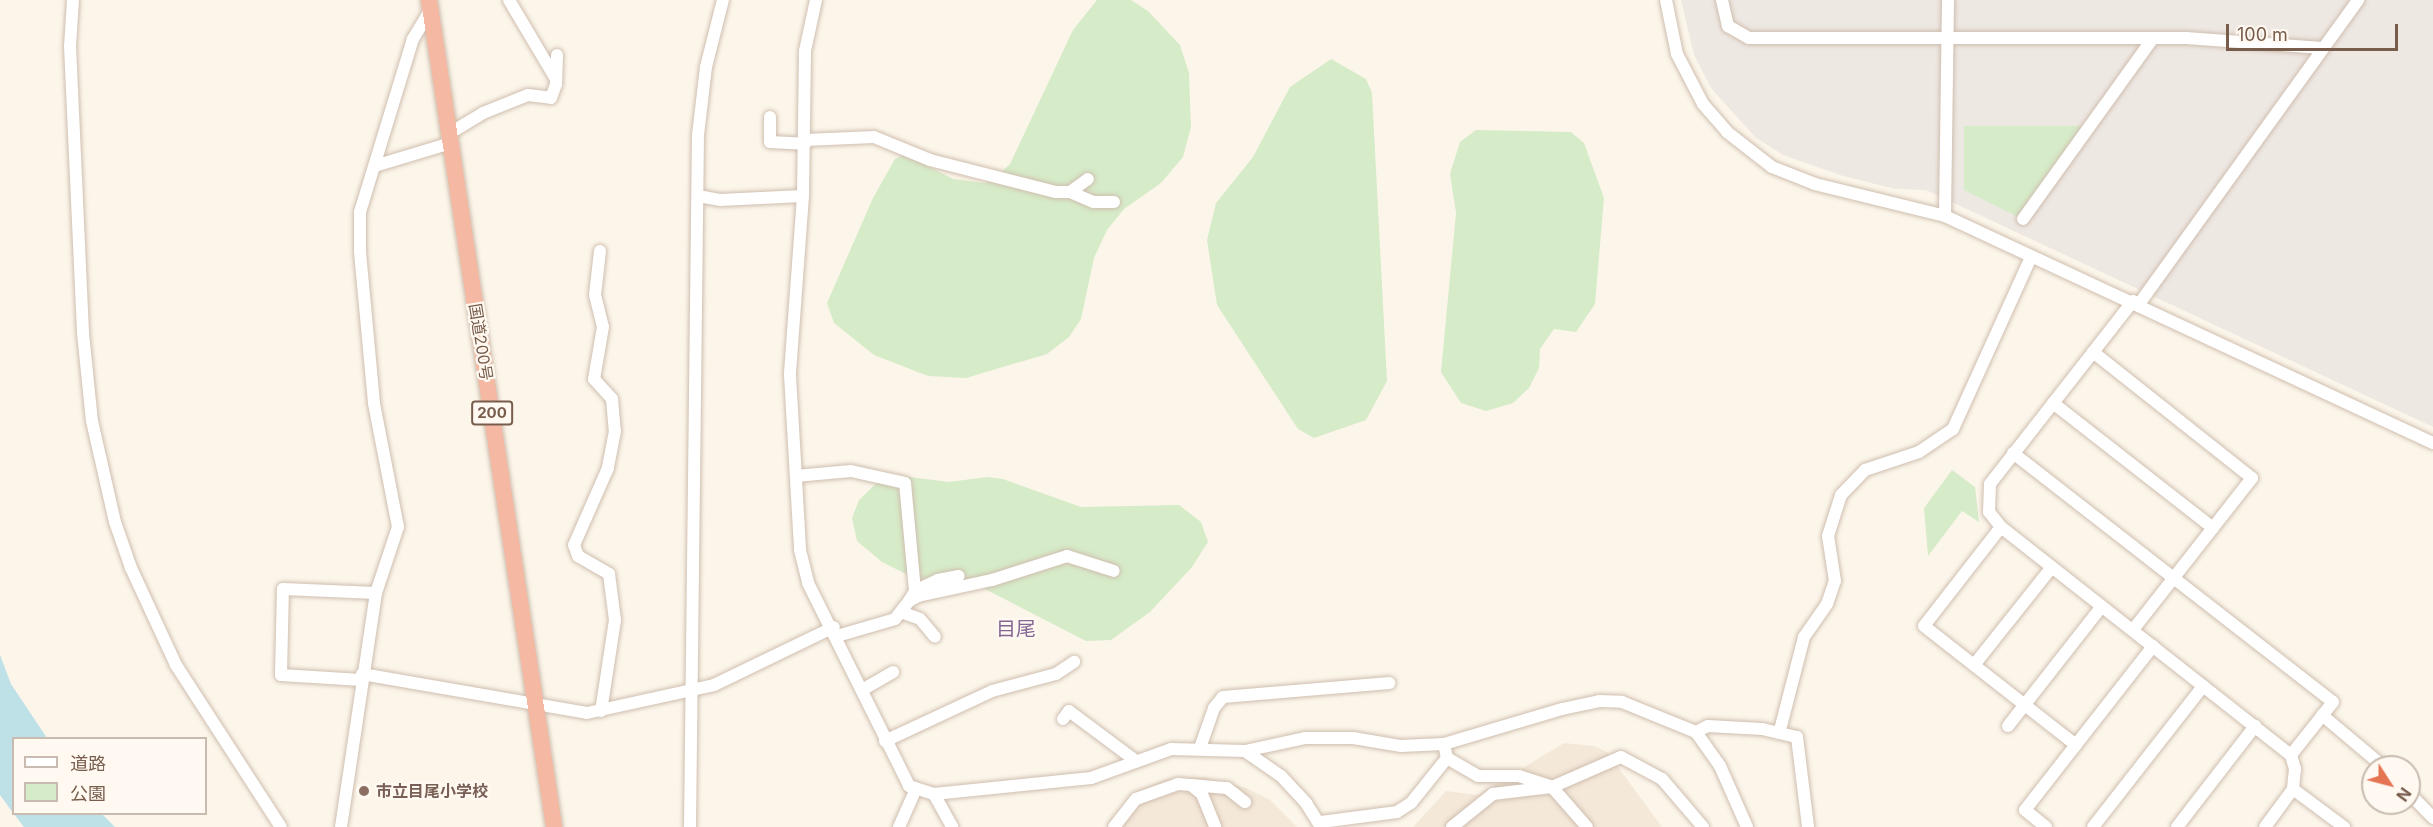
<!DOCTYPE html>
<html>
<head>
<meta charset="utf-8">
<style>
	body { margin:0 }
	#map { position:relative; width:2433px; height:827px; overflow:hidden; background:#fcf6ea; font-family:Inter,"Noto Sans JP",sans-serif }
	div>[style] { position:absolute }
	.residential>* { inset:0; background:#f4e8d9 }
	.industrial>* { inset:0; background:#eee8e3 }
	.green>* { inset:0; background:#d6ebc8 }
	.water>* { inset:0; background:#bee0e7 }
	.roads { filter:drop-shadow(0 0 2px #cfbeaf) drop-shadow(0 0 2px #cfbeaf) }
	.minor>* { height:12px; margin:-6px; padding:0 6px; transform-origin:6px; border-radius:6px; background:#fff }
	.highway>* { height:16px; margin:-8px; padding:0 8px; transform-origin:8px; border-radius:8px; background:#f5b9a3 }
	.dots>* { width:16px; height:16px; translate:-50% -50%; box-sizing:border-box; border:3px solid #fff9f1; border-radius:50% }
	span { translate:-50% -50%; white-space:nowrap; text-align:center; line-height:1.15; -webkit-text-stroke:4.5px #fff9f1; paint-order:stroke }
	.shield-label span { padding:2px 4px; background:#fff9f1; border:2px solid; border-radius:4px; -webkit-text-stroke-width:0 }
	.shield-label { font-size:15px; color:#785d4d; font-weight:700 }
	.street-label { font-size:16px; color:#785d4d }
	.education-label { font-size:16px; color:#785e54; font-weight:700 }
	.left { translate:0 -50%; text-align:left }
	.quarter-label { font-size:20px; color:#846693 }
	.legend { position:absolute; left:12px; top:737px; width:195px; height:78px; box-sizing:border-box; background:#fff9f1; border:2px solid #c9bbaf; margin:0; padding:8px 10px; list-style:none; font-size:18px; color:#785d4d }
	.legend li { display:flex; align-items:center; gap:12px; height:30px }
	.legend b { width:30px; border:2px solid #c9bbaf }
	.north { position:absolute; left:2361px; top:755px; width:60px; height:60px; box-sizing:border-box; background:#fff9f1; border:2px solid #c9bbaf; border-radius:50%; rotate:126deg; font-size:16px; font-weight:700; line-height:24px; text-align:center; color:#785d4d }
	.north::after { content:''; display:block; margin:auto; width:21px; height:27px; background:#e47452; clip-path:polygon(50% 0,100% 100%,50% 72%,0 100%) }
	.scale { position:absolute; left:2226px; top:24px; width:172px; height:27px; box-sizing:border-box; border:3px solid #785d4d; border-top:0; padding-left:8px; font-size:18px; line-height:21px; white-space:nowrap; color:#785d4d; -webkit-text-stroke:4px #fff9f1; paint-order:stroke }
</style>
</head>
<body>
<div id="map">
	<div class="residential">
		<div style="clip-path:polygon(1564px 743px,1594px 746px,1607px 752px,1662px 827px,1413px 827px,1446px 791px,1478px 795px)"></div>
		<div style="clip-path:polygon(1205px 777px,1246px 788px,1270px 800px,1297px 827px,1107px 827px,1135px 792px,1166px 779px)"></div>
	</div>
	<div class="industrial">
		<div style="clip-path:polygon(1681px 0,2433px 0,2433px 427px,1926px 190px,1895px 189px,1843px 176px,1783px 155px,1756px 138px,1711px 88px,1694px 55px)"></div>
	</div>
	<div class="green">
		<div style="clip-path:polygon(1097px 0,1131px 0,1148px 11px,1180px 45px,1189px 73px,1191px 127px,1183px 157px,1161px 183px,1124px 209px,1107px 230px,1094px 258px,1081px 319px,1069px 337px,1047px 354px,966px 378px,928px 376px,874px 355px,834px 323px,827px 303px,873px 198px,895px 159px,905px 154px,953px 179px,985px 183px,994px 179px,1010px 164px,1073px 30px)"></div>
		<div style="clip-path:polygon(1331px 59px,1366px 79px,1372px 93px,1387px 381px,1366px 420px,1314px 438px,1298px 429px,1217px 305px,1207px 240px,1216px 203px,1253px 157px,1290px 87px)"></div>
		<div style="clip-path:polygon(1964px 126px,2085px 126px,2020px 218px,1964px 190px)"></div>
		<div style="clip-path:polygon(1476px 130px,1571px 132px,1584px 143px,1604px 198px,1595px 304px,1576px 332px,1554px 329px,1540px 349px,1539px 368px,1529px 388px,1513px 403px,1486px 411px,1461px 403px,1441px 372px,1456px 213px,1450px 174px,1460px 142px)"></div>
		<div style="clip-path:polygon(1952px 470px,1975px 487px,1979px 522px,1962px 511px,1928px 556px,1924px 508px)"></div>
		<div style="clip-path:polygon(886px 474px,949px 482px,987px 477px,1003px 479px,1081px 507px,1179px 505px,1201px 522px,1208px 542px,1192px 567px,1150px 612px,1111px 640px,1086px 641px,983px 588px,914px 578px,882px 562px,857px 541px,852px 518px,859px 500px)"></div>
	</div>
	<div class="water">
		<div style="clip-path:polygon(0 655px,11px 684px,47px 738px,14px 738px,13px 813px,0 795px)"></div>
		<div style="clip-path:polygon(14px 814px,102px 814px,115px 827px,24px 827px)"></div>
	</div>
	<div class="roads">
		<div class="minor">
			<div style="left:73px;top:0;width:46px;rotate:93.7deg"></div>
			<div style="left:70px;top:46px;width:287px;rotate:87.4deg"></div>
			<div style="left:83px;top:333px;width:88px;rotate:84.2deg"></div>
			<div style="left:92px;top:421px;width:104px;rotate:77.2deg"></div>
			<div style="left:115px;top:522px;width:49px;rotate:70.8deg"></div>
			<div style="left:131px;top:568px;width:107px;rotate:65.1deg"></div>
			<div style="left:176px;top:665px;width:193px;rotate:57.1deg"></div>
			<div style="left:509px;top:0;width:92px;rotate:59.3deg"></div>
			<div style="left:816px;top:0;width:52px;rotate:102.2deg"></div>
			<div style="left:805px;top:51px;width:145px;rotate:90.8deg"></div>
			<div style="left:803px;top:196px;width:179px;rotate:94.2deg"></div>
			<div style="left:790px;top:375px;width:175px;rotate:86.7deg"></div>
			<div style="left:800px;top:550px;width:34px;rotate:76deg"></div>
			<div style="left:808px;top:583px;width:227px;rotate:63.5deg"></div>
			<div style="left:909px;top:786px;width:26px;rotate:18deg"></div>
			<div style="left:934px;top:794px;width:158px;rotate:-5.8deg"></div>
			<div style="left:1091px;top:778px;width:85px;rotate:-19.9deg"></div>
			<div style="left:1171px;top:749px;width:74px;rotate:1.5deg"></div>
			<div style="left:1245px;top:751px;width:61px;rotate:-12.2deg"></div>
			<div style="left:1305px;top:738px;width:48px"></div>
			<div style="left:1353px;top:738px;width:49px;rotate:9.5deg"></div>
			<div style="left:1401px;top:746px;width:43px;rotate:-2.7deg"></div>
			<div style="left:1444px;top:744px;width:123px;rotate:-16.5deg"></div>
			<div style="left:1562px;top:709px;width:38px;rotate:-12deg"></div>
			<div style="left:1599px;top:701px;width:23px;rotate:2deg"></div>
			<div style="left:1622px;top:702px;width:80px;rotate:22.1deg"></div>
			<div style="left:1696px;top:732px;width:42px;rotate:54.8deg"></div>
			<div style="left:1720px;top:766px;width:67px;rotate:66.1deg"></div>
			<div style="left:1666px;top:0;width:55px;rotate:78.5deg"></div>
			<div style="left:1677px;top:54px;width:56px;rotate:62.5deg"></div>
			<div style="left:1703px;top:104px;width:37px;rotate:49deg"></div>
			<div style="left:1727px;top:132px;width:57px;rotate:37.9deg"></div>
			<div style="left:1772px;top:167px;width:46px;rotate:21.6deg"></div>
			<div style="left:1815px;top:184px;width:134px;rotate:13.8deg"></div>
			<div style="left:1945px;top:216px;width:538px;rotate:24.95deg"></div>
			<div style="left:1722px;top:0;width:27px;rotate:77deg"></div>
			<div style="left:1728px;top:26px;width:24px;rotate:30deg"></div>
			<div style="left:1749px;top:38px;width:437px"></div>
			<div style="left:2186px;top:38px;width:137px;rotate:4.2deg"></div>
			<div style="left:770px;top:117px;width:25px;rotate:90deg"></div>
			<div style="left:770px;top:142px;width:35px;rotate:3deg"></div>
			<div style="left:450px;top:133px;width:39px;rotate:-31deg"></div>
			<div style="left:483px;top:113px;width:48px;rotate:-21.8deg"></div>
			<div style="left:528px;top:95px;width:23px;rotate:7deg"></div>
			<div style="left:551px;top:98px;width:15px;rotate:-70deg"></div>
			<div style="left:556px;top:84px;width:29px;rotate:-88deg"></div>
			<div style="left:805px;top:140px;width:69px;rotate:-2.5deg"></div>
			<div style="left:874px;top:137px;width:61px;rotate:22.3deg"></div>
			<div style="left:930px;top:160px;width:130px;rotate:14.3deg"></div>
			<div style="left:1056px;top:192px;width:14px"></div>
			<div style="left:1070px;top:192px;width:22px;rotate:-36deg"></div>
			<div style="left:378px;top:165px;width:76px;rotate:-16.8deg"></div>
			<div style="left:1070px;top:192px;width:26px;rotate:23deg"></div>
			<div style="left:1094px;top:202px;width:20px"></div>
			<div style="left:698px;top:196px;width:22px;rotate:10deg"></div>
			<div style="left:720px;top:200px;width:83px;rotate:-2.8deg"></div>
			<div style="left:1945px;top:216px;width:216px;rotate:-89.2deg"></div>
			<div style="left:2023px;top:219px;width:223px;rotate:-54.3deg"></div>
			<div style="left:600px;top:251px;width:44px;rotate:96.5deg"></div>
			<div style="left:595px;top:295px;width:33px;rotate:76deg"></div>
			<div style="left:603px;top:327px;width:53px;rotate:99.8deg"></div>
			<div style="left:594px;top:379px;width:27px;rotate:48deg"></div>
			<div style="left:612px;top:399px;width:32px;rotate:85deg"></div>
			<div style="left:615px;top:431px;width:38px;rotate:101deg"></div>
			<div style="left:608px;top:468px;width:84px;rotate:113.8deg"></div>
			<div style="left:574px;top:545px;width:12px;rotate:70deg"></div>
			<div style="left:578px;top:556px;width:36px;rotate:30deg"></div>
			<div style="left:609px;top:574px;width:46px;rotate:82.6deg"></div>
			<div style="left:615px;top:620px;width:92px;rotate:98.7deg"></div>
			<div style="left:2133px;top:301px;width:232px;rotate:128deg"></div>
			<div style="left:1990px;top:484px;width:28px;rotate:92deg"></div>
			<div style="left:1989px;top:512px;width:19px;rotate:51deg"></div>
			<div style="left:2001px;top:527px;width:369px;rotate:38.2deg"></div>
			<div style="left:2291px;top:755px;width:15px;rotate:74deg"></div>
			<div style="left:2295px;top:769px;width:20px;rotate:96deg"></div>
			<div style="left:2293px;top:789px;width:47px;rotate:126.4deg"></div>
			<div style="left:2139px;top:304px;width:375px;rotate:-54.2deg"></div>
			<div style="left:2093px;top:352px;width:203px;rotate:38.4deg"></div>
			<div style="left:2252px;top:478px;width:193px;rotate:128.1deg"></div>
			<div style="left:2053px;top:403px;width:203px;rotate:38deg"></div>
			<div style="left:2013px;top:453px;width:405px;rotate:37.9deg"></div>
			<div style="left:2333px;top:702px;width:68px;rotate:128.4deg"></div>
			<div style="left:796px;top:476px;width:55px;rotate:-5.2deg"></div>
			<div style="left:851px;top:471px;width:55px;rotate:12.5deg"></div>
			<div style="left:905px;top:483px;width:108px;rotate:84.7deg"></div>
			<div style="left:915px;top:591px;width:12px;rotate:121deg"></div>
			<div style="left:2001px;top:527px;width:125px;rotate:127.9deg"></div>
			<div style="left:1924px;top:626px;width:193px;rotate:38.1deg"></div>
			<div style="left:915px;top:591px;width:25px;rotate:-26deg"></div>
			<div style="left:938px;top:580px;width:21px;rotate:-11deg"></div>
			<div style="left:901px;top:612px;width:20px;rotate:20deg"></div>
			<div style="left:920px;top:619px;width:23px;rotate:50deg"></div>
			<div style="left:837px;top:636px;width:60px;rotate:-16.3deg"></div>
			<div style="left:895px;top:619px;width:23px;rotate:-52deg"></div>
			<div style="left:909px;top:601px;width:10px;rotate:-29deg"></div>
			<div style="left:918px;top:596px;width:76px;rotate:-12.2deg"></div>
			<div style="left:992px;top:580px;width:79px;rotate:-17.7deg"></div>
			<div style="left:1067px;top:556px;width:49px;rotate:17.7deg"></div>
			<div style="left:1974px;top:665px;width:125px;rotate:-51.5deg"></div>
			<div style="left:362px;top:674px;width:228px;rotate:9.8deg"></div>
			<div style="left:587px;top:713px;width:130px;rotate:-12.4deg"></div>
			<div style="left:714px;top:685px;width:133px;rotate:-25.8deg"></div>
			<div style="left:361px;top:680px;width:80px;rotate:-176.4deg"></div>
			<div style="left:281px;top:675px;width:86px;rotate:-88.7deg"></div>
			<div style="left:283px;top:589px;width:93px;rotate:2.5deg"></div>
			<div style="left:862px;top:690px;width:36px;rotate:-30deg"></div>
			<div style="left:2322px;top:715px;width:81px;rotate:40deg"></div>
			<div style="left:1063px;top:719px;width:10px;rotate:-53deg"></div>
			<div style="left:1069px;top:711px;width:84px;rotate:36.7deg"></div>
			<div style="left:2008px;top:726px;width:152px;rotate:-51.9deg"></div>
			<div style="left:1780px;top:730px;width:96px;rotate:-75.5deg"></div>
			<div style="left:1804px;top:637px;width:40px;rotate:-55.1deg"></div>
			<div style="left:1827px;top:604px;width:24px;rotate:-71deg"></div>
			<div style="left:1835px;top:581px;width:46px;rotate:-98.8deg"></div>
			<div style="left:1828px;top:536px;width:43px;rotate:-72.4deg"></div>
			<div style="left:1841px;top:495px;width:35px;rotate:-46deg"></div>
			<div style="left:1865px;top:470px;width:57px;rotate:-18.4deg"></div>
			<div style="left:1919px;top:452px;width:41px;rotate:-34.1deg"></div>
			<div style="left:1953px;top:429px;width:189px;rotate:-65.6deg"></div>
			<div style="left:1696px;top:732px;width:13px;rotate:-27deg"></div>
			<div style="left:1708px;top:726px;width:54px;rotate:3.2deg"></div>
			<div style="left:1762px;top:729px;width:36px;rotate:13deg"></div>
			<div style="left:1797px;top:737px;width:91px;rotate:83deg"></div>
			<div style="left:885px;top:741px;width:118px;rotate:-25deg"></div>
			<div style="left:992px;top:691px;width:66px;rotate:-14.9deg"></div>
			<div style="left:1056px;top:674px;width:22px;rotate:-34deg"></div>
			<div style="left:1444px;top:744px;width:14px;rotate:78deg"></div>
			<div style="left:1447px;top:758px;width:36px;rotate:30deg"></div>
			<div style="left:1478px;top:776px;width:41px"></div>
			<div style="left:1519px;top:776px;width:35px;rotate:18deg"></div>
			<div style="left:1552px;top:787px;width:53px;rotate:48.8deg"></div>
			<div style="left:1200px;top:748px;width:42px;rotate:-70.7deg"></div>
			<div style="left:1214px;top:708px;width:14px;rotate:-51deg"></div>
			<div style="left:1223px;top:697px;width:167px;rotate:-4.8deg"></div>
			<div style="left:1245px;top:751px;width:44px;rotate:34.8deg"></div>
			<div style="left:1281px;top:776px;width:37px;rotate:47deg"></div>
			<div style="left:1306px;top:803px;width:28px;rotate:58deg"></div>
			<div style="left:1191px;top:785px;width:36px;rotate:5deg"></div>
			<div style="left:1227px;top:788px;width:23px;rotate:38deg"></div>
			<div style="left:2293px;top:789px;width:64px;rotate:36.7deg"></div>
			<div style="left:2409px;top:793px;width:35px;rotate:46deg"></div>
			<div style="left:934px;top:794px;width:38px;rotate:61deg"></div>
			<div style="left:1321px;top:822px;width:77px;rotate:-7.5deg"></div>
			<div style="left:1397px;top:812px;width:17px;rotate:-33deg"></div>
			<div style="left:1411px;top:803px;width:58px;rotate:-51.3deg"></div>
			<div style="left:341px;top:827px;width:237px;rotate:-81.5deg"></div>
			<div style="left:376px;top:593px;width:70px;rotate:-71.6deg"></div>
			<div style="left:398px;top:527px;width:126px;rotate:-101deg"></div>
			<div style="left:374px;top:403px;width:153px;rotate:-95.3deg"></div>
			<div style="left:360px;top:251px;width:39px;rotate:-90deg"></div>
			<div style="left:360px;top:212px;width:181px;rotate:-73deg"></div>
			<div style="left:413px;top:39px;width:33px;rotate:-59deg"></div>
			<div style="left:690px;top:827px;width:692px;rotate:-89.34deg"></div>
			<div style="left:698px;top:135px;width:68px;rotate:-83.3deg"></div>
			<div style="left:706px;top:67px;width:69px;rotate:-75.8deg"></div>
			<div style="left:899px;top:827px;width:39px;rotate:-66deg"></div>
			<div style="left:1114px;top:827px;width:36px;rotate:-52deg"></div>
			<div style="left:1136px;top:799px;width:45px;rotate:-19.7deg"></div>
			<div style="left:1178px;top:784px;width:13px;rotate:4deg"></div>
			<div style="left:1191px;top:785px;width:14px;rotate:39deg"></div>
			<div style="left:1202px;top:794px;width:35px;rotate:68deg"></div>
			<div style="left:1452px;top:827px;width:53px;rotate:-38.8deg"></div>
			<div style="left:1493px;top:794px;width:59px;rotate:-6.8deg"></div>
			<div style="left:1552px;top:787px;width:75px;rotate:-23.5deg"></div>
			<div style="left:1621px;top:757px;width:47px;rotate:28.2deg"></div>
			<div style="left:1662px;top:779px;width:63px;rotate:49.5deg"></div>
			<div style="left:2046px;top:827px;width:27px;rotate:-141deg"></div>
			<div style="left:2025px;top:810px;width:208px;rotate:-52deg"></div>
			<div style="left:2093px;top:827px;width:179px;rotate:-52deg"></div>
			<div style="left:2177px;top:827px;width:128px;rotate:-52.3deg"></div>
		</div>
		<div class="highway">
			<div style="left:429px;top:0;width:836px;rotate:81.4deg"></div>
		</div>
	</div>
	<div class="dots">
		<div style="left:364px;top:791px;background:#8d6e63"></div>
	</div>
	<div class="shield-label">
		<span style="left:492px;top:413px">200</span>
	</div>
	<div class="street-label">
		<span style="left:481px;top:342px;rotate:81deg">国道200号</span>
	</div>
	<div class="education-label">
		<span class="left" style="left:376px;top:791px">市立目尾小学校</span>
	</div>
	<div class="quarter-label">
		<span style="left:1016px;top:629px">目尾</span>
	</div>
	<ul class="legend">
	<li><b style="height:8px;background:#fff"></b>道路</li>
	<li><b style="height:16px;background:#d6ebc8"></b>公園</li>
	</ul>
	<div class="north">N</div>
	<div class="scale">100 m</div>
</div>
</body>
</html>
